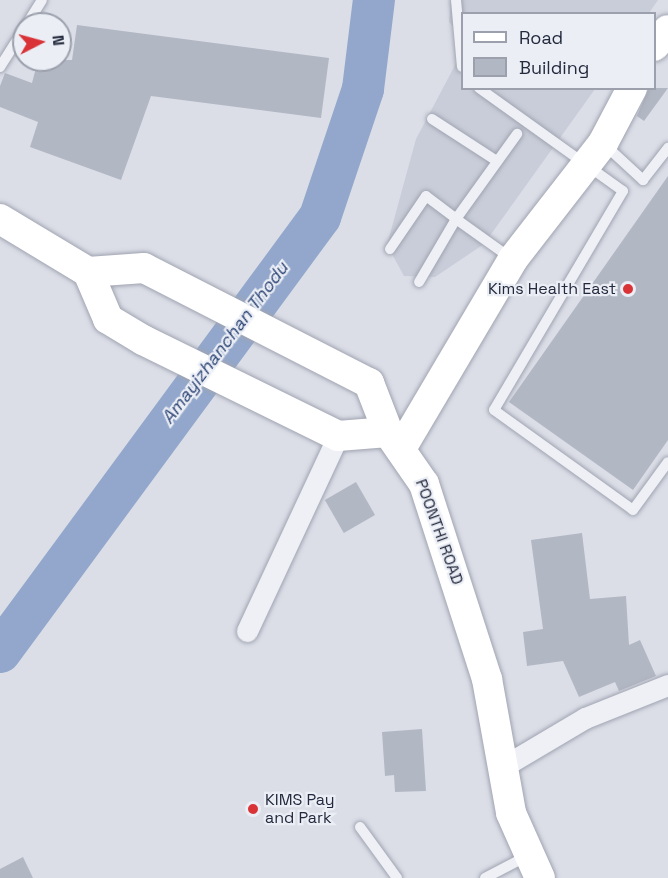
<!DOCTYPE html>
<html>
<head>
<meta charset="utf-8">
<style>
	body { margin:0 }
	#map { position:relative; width:668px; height:878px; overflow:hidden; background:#dbdee7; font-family:"Space Grotesk",sans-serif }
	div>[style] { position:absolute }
	.built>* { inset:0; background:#c9cdd9 }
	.river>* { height:42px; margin:-21px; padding:0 21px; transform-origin:21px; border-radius:21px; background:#92a7cb }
	.building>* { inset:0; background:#b2b7c4; transform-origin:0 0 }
	.roads { filter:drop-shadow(0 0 2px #a0a4b1) drop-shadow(0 0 2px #a0a4b1) }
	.lane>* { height:10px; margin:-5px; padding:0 5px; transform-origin:5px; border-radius:5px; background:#eef0f5 }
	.street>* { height:21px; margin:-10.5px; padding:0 10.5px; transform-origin:10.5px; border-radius:10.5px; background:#eef0f5 }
	.secondary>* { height:30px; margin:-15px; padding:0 15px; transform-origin:15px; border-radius:15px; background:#fff }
	.dots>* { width:16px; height:16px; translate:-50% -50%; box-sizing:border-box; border:3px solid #ebeef5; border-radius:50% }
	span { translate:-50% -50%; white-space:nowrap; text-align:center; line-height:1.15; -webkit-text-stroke:4.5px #ebeef5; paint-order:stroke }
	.poi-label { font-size:16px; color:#242a3e }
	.right { translate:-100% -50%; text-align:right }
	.left { translate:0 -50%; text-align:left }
	.street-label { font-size:16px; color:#242a3e }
	.water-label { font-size:18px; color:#2b4375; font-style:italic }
	.legend { position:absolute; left:461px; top:12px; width:195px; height:78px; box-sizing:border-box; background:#ebeef5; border:2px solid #9ba0ac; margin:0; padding:8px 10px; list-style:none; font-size:18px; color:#242a3e }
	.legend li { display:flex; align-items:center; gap:12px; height:30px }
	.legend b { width:30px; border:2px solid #9ba0ac }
	.north { position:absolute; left:12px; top:12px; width:60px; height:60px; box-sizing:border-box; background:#ebeef5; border:2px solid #9ba0ac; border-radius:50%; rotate:84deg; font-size:16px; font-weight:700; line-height:24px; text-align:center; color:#242a3e }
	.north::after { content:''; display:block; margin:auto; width:21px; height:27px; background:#d93338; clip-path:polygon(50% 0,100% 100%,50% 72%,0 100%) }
</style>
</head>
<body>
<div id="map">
	<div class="built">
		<div style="clip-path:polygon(451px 0,658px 0,649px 13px,462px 14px,462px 37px,449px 22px)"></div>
		<div style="clip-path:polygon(462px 52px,462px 88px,595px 89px,484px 244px,435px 277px,404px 276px,387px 245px,416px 139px)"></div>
	</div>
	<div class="river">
		<div style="left:0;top:652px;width:540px;rotate:-53.66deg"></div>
		<div style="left:320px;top:217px;width:135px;rotate:-71.4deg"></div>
		<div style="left:363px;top:89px;width:90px;rotate:-83deg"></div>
	</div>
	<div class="building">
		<div style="clip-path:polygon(77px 25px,329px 58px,321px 118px,151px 96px,121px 180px,30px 147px,38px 122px,0 107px,0 86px,5px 73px,32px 83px,38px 60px,72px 60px)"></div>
		<div style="clip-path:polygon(649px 88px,668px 88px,644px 121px,637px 116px)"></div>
		<div style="clip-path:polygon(668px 176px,668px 440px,633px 490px,509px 402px)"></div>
		<div style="left:356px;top:482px;width:38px;height:36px;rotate:60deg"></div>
		<div style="clip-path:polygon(582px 533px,590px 599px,626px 596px,629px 645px,640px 640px,656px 676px,619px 691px,615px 682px,579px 697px,563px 661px,527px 666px,523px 632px,543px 629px,531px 540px)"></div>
		<div style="clip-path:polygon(422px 729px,426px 791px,395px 792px,394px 775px,385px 776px,382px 732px)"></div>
		<div style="clip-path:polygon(23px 857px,33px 878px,0 878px,0 869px)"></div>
	</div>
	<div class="roads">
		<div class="lane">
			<div style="left:456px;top:0;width:67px;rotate:84.9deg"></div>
			<div style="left:27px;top:24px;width:28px;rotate:-58deg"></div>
			<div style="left:0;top:67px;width:45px;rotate:-57.7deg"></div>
			<div style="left:479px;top:88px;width:177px;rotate:35.6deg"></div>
			<div style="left:623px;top:191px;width:254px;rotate:120.5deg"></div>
			<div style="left:494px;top:410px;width:171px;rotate:35.7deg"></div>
			<div style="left:633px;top:510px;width:59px;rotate:-53.9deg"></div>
			<div style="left:432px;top:119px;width:77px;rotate:32.9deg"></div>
			<div style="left:605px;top:145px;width:52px;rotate:42.6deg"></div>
			<div style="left:643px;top:180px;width:41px;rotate:-52deg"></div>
			<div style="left:390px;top:249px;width:64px;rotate:-55.8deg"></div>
			<div style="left:426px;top:196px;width:38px;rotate:37deg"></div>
			<div style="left:456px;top:219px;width:73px;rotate:120.4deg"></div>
			<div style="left:512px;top:259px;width:69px;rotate:-144.5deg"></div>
			<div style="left:456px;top:219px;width:105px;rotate:-54.3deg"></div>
			<div style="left:360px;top:827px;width:63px;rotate:54deg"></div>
			<div style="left:485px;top:878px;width:47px;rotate:-27.6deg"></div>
		</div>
		<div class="street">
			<div style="left:247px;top:631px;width:215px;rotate:-65deg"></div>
			<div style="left:499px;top:769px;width:100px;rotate:-30.7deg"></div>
			<div style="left:585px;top:718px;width:89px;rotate:-21.7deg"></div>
		</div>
		<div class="secondary">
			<div style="left:654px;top:46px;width:21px;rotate:-49deg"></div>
			<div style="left:0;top:219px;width:103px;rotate:31.1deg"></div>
			<div style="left:88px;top:272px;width:56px;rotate:-4.1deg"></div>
			<div style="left:144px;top:268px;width:253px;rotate:27.1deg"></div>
			<div style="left:369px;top:383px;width:53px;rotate:68.8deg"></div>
			<div style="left:388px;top:432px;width:63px;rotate:55.3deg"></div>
			<div style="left:424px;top:484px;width:205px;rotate:72.1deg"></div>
			<div style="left:487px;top:679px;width:136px;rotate:79.8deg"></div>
			<div style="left:511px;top:813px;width:71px;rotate:66deg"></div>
			<div style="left:88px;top:272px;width:51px;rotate:66.9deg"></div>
			<div style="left:108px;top:319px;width:41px;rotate:31deg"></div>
			<div style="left:143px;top:340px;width:217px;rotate:26.2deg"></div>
			<div style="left:338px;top:436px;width:50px;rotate:-4.6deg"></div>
			<div style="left:402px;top:447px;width:218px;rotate:-59.4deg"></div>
			<div style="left:513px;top:259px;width:147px;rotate:-52.2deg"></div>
			<div style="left:603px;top:143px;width:62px;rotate:-62.2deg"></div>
		</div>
	</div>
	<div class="dots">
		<div style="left:628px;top:289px;background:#d93338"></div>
		<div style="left:253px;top:809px;background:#d93338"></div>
	</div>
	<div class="poi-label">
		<span class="right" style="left:616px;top:289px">Kims Health East</span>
		<span class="left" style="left:265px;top:809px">KIMS Pay<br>and Park</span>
	</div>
	<div class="street-label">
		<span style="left:439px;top:532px;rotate:70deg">POONTHI ROAD</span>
	</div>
	<div class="water-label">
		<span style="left:225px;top:343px;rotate:-53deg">Amayizhanchan Thodu</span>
	</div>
	<ul class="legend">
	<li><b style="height:8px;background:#fff"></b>Road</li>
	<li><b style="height:16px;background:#b2b7c4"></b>Building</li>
	</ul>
	<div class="north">N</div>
</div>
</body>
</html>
